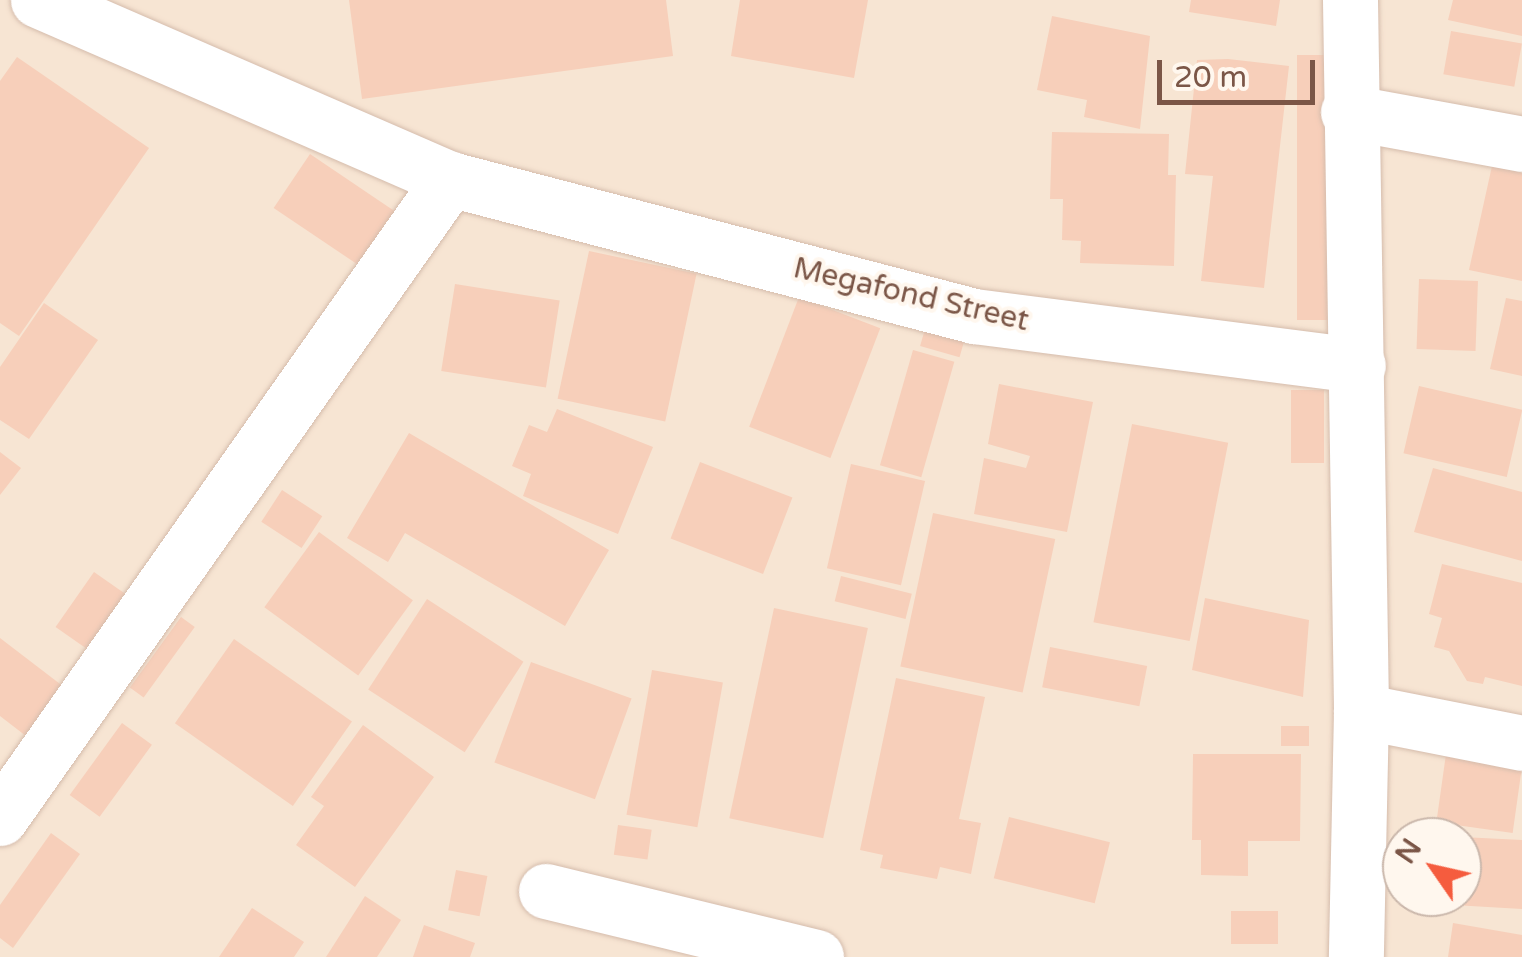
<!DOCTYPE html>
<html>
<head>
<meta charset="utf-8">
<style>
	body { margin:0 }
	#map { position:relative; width:1522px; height:957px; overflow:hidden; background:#fff3e6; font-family:"Varela Round",sans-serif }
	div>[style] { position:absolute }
	.residential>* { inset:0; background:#f7e5d3 }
	.building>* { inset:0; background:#f7cfba; transform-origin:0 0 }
	.roads { filter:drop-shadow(0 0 2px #d5bcac) drop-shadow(0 0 2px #d5bcac) }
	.minor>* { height:55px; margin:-27.5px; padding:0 27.5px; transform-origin:27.5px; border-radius:27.5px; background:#fff }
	span { translate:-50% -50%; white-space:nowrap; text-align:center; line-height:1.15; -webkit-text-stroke:8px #fff7ee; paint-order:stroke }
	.street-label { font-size:30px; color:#7b5647 }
	.north { position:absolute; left:1382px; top:817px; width:100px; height:100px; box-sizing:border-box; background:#fff7ee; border:2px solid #cab7ab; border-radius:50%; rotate:304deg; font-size:28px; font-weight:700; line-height:40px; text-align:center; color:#7b5647 }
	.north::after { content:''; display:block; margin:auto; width:35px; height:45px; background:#f55c3e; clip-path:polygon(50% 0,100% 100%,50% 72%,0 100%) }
	.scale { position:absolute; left:1157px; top:60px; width:158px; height:45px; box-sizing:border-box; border:5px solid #7b5647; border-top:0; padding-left:12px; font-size:30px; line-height:35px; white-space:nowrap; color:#7b5647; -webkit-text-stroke:8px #fff7ee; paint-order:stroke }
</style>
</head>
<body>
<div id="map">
	<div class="residential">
		<div style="clip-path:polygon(evenodd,0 0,1522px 0,1522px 957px,0 957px,0 0,1402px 837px,1462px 837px,1462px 897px,1402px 897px,1402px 837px)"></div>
	</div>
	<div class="building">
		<div style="clip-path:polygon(349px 0,666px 0,673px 56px,362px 99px)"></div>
		<div style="clip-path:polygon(740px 0,868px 0,854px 78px,731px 56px)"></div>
		<div style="clip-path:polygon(1191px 0,1280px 0,1276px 26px,1189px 12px)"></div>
		<div style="clip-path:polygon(1453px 0,1522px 0,1522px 36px,1448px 20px)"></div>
		<div style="clip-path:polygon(1052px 16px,1150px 36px,1140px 129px,1084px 117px,1087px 100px,1037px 90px)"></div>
		<div style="left:1451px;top:31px;width:72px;height:44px;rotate:10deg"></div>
		<div style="left:1338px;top:55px;width:265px;height:41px;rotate:90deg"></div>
		<div style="clip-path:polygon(17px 57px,149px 148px,19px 336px,0 323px,0 81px)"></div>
		<div style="clip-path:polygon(1228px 59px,1289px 66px,1264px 288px,1201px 281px,1213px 176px,1185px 174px,1197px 60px)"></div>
		<div style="clip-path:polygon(1052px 132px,1169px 134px,1168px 175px,1176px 175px,1174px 266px,1080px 263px,1081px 241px,1062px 240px,1063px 199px,1050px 199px)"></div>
		<div style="left:310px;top:154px;width:108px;height:65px;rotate:34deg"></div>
		<div style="clip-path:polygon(1492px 166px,1522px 173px,1522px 281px,1469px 270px)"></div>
		<div style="left:589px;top:251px;width:110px;height:151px;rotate:12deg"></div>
		<div style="left:1419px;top:279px;width:59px;height:70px;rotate:2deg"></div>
		<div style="left:455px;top:284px;width:106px;height:88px;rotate:9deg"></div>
		<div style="left:799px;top:297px;width:87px;height:139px;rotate:21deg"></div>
		<div style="clip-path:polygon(1506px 298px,1522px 301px,1522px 376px,1490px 369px)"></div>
		<div style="clip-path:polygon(44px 303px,98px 340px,29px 439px,0 420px,0 367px)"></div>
		<div style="left:927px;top:322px;width:41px;height:25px;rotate:16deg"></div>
		<div style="left:913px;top:350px;width:43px;height:120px;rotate:16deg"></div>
		<div style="clip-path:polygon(999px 384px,1093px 402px,1067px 532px,974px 514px,984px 458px,1026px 468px,1030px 456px,988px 444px)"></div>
		<div style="left:1419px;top:386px;width:106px;height:69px;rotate:13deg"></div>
		<div style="left:1291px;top:390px;width:33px;height:73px"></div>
		<div style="clip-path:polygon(557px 409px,653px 447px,618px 534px,523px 496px,531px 474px,512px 466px,529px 425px,547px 432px)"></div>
		<div style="left:1132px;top:424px;width:98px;height:202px;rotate:11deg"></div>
		<div style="clip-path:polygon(409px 433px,609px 550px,565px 626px,405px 533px,388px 562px,347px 538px)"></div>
		<div style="clip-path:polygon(0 452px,21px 468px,0 495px)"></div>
		<div style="left:700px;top:462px;width:99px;height:82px;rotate:21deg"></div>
		<div style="left:851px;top:464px;width:76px;height:107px;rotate:13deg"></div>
		<div style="clip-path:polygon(1433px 468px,1522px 492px,1522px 561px,1414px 532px)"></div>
		<div style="left:282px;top:490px;width:48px;height:38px;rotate:33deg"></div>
		<div style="left:933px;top:513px;width:125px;height:157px;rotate:12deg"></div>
		<div style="left:319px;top:532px;width:116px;height:93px;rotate:36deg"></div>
		<div style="clip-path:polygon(1442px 564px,1522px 583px,1522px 686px,1485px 677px,1483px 684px,1467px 681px,1449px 651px,1434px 647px,1442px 618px,1429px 614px)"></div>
		<div style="left:94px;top:572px;width:55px;height:67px;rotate:35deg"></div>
		<div style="left:841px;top:576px;width:73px;height:26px;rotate:14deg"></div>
		<div style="clip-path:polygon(1205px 598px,1309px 620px,1303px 697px,1192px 670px)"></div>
		<div style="left:427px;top:599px;width:115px;height:108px;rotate:33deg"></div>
		<div style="left:774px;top:608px;width:96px;height:215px;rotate:12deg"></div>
		<div style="left:181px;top:617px;width:17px;height:87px;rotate:36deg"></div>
		<div style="clip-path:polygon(0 638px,64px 687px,26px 736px,0 716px)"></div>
		<div style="left:234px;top:639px;width:144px;height:103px;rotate:35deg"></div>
		<div style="left:1050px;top:647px;width:99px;height:41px;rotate:11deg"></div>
		<div style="left:531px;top:662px;width:107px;height:107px;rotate:20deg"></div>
		<div style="left:652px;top:670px;width:72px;height:147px;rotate:10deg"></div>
		<div style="clip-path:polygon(896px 678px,985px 697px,959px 819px,981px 823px,971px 874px,940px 867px,937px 879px,880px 868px,883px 855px,860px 850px)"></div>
		<div style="left:122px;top:723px;width:37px;height:89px;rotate:36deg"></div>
		<div style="clip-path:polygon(363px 725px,434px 777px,355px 887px,296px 845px,324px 806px,311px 797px)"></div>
		<div style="left:1281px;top:726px;width:28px;height:20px"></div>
		<div style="clip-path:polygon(1193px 754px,1301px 754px,1300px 841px,1248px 841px,1248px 876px,1201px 875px,1201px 840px,1192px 840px)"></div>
		<div style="left:1446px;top:754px;width:77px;height:69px;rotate:8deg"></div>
		<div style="left:1009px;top:817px;width:104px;height:63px;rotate:14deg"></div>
		<div style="left:618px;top:825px;width:34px;height:30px;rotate:8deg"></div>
		<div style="clip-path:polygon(51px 833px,80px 854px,13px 948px,0 938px,0 905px)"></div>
		<div style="clip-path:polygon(1462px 837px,1522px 840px,1522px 909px,1419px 903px,1420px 897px,1462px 897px)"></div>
		<div style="left:456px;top:870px;width:32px;height:41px;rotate:11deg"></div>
		<div style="clip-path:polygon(365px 896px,401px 920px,377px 957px,326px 957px)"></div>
		<div style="clip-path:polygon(252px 908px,304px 942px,294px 957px,219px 957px)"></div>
		<div style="left:1231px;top:911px;width:47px;height:33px"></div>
		<div style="clip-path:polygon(1453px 923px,1522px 935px,1522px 957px,1448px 957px)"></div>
		<div style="clip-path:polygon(424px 925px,475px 943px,470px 957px,413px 957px)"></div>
	</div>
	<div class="roads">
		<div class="minor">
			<div style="left:38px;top:0;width:449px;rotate:23.5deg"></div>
			<div style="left:450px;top:179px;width:542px;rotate:14.65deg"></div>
			<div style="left:974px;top:316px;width:387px;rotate:7.3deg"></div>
			<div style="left:1350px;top:0;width:711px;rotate:89.11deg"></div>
			<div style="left:1361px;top:711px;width:246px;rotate:91.2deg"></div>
			<div style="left:1348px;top:112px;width:177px;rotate:10.4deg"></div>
			<div style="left:1361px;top:711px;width:164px;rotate:11.2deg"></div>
			<div style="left:0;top:818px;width:782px;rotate:-54.85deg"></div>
			<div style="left:546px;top:891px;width:278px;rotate:13.7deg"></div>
		</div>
	</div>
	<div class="street-label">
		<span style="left:911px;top:295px;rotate:13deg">Megafond Street</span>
	</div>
	<div class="north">N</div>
	<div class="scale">20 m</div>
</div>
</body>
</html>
